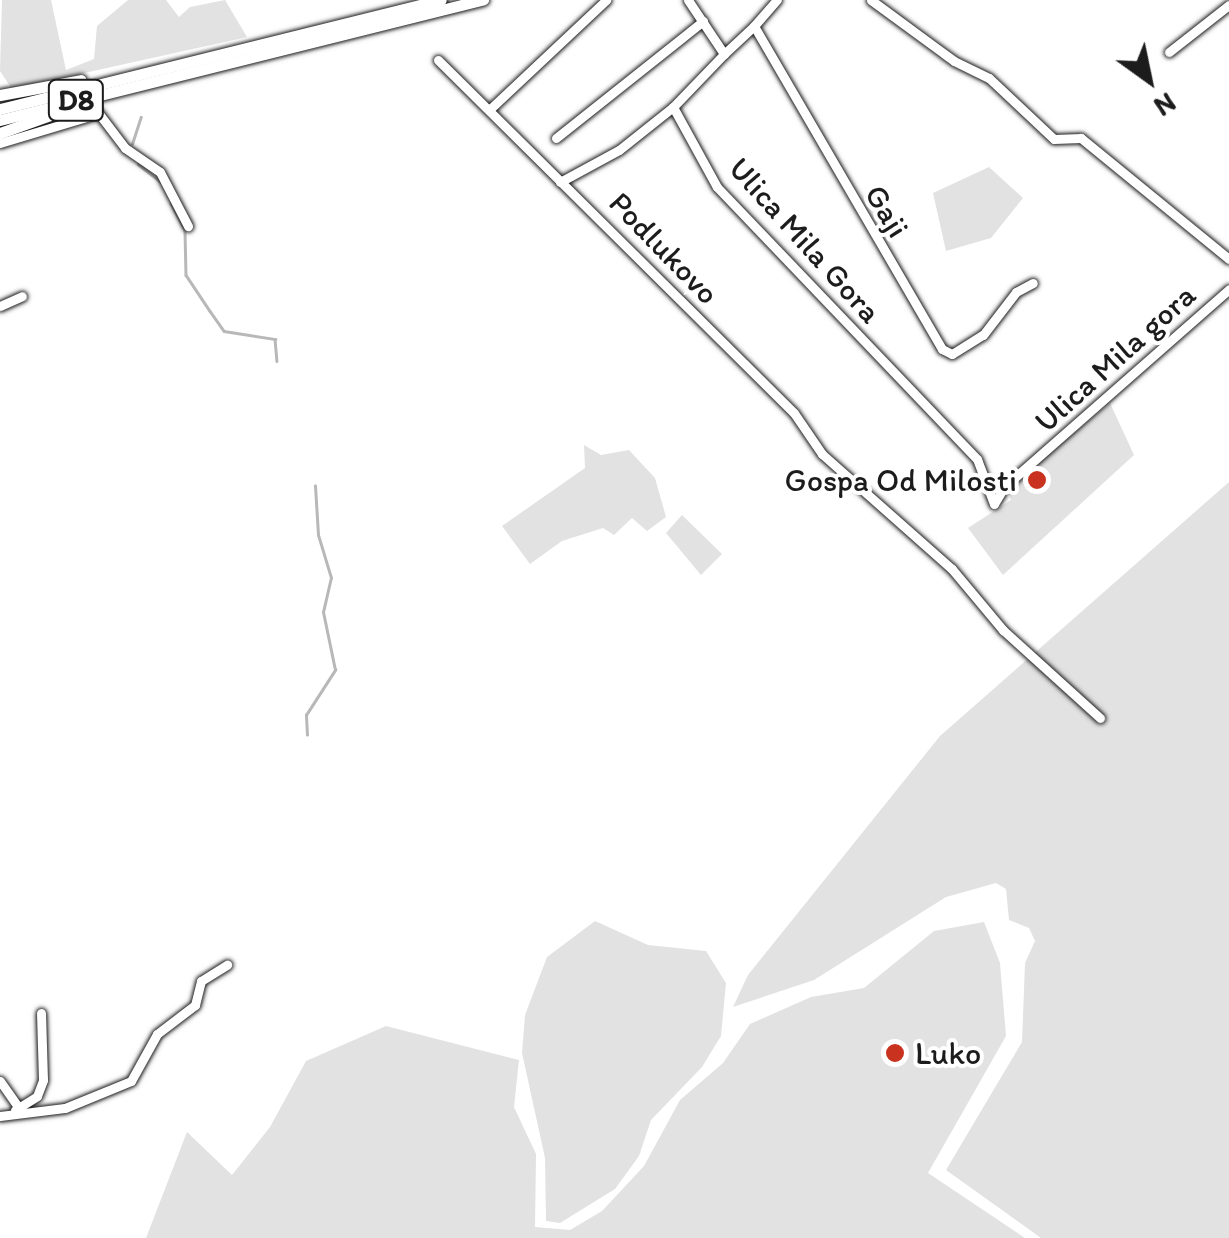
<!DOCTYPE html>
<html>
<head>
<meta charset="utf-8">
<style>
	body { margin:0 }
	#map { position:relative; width:1229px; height:1238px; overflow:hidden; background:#fff; font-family:Itim,sans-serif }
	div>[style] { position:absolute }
	.green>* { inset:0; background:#e2e2e2 }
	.stream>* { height:2.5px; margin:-1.25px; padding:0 1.25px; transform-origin:1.25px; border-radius:1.25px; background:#b8b8b8 }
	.roads { filter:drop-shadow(0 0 2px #1c1c1c) drop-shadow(0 0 2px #1c1c1c) }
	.minor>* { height:9px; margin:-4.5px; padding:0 4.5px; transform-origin:4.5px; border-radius:4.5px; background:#fff }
	.major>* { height:11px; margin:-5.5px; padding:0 5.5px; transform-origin:5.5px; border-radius:5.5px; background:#fff }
	.dots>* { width:28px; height:28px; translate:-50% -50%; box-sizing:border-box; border:5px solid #fff; border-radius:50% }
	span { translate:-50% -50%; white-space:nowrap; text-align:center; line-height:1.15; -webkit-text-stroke:8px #fff; paint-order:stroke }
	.shield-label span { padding:2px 8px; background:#fff; border:2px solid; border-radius:8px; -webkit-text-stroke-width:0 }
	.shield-label { font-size:30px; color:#1c1c1c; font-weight:700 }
	.street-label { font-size:32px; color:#1c1c1c }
	.poi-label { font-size:32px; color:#1c1c1c }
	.right { translate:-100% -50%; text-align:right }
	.left { translate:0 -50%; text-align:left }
	.north { position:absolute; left:1099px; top:30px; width:100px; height:100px; -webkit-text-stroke:8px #fff; paint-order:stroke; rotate:147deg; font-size:28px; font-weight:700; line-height:40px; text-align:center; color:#1c1c1c }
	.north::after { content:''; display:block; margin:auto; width:35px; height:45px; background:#1c1c1c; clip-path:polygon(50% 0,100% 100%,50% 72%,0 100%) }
</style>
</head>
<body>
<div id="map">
	<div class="green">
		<div style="clip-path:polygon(2px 0,51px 0,66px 70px,94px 59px,97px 26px,128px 0,166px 0,179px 17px,190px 7px,225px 0,247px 37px,12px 89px,0 71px)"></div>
		<div style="clip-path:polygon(989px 167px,1023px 198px,991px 238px,946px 251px,933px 193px)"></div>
		<div style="clip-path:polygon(1110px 403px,1134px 455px,1003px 575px,968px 528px,1011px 500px,1007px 489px)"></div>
		<div style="clip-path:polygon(584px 445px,601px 455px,629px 450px,655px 478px,666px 517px,647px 531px,632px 518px,614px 535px,603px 528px,562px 541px,530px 564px,502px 526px,585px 468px)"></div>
		<div style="clip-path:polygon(1229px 482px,1229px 1238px,1041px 1238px,946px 1170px,1022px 1042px,1025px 963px,1035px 941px,1029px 928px,1009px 920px,1006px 889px,996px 883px,946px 897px,814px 980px,733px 1007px,748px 975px,940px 736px)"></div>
		<div style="clip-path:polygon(682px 515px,722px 554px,701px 575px,666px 533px)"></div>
		<div style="clip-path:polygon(595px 921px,648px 945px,706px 951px,726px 983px,721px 1036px,702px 1067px,651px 1120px,639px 1156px,615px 1189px,560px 1223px,546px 1221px,545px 1158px,522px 1053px,525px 1015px,547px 957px)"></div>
		<div style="clip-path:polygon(984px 922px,1000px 963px,1006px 1036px,928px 1173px,1025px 1238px,146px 1238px,187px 1132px,232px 1175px,270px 1127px,306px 1061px,386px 1026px,519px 1060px,514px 1107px,536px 1154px,535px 1227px,570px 1230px,602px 1211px,644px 1166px,680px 1100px,723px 1063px,750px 1024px,811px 997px,864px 988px,934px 931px)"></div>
	</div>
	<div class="stream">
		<div style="left:132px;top:144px;width:28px;rotate:-72deg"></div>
		<div style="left:138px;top:164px;width:29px;rotate:38deg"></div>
		<div style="left:171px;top:203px;width:31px;rotate:63deg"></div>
		<div style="left:185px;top:231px;width:44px;rotate:88.7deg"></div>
		<div style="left:186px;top:275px;width:43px;rotate:56.3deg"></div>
		<div style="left:210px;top:311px;width:24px;rotate:55deg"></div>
		<div style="left:224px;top:331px;width:52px;rotate:8.9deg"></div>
		<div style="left:275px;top:339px;width:22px;rotate:85deg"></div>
		<div style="left:307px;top:735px;width:20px;rotate:-93deg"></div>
		<div style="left:306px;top:715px;width:54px;rotate:-57.2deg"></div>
		<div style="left:335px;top:670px;width:59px;rotate:-101.7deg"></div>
		<div style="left:323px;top:612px;width:35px;rotate:-77deg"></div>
		<div style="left:331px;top:578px;width:45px;rotate:-106.8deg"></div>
		<div style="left:318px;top:535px;width:49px;rotate:-93.5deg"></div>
	</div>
	<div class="roads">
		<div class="minor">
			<div style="left:688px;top:0;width:65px;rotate:56.3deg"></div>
			<div style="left:724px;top:54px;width:74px;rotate:133.9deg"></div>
			<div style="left:673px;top:107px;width:91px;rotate:61.2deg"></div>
			<div style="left:717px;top:187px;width:376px;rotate:46.3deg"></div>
			<div style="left:977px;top:459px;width:48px;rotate:69.3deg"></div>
			<div style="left:994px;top:504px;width:21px;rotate:-59deg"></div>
			<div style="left:1005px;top:486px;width:298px;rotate:-41.3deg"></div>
			<div style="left:871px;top:0;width:103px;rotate:36.3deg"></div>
			<div style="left:954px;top:61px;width:39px;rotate:26deg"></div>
			<div style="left:989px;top:78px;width:89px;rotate:43.2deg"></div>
			<div style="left:1054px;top:139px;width:27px;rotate:-2deg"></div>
			<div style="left:1081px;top:138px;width:191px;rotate:39.3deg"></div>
			<div style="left:754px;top:26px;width:35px;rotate:-49deg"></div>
			<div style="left:1169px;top:52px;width:76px;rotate:-38.1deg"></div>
			<div style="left:724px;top:54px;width:41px;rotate:-43deg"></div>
			<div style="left:754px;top:26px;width:374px;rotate:59.8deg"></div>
			<div style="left:942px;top:349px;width:11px;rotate:27deg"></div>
			<div style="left:952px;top:354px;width:36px;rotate:-32deg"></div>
			<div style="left:983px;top:335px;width:54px;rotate:-52.5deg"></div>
			<div style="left:1016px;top:292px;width:19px;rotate:-28deg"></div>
			<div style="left:438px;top:60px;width:501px;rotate:44.76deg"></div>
			<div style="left:794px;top:413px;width:50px;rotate:55.7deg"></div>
			<div style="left:822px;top:454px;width:174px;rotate:41.5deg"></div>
			<div style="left:952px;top:569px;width:80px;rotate:50.1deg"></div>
			<div style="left:1003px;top:630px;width:131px;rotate:42.2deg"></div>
			<div style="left:90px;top:102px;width:58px;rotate:52.7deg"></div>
			<div style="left:125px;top:148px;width:42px;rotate:34.4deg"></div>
			<div style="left:160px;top:172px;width:61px;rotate:62.6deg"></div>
			<div style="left:489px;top:110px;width:161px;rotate:-43.2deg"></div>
			<div style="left:556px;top:138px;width:188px;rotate:-38.5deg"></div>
			<div style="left:0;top:143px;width:100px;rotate:-16.8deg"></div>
			<div style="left:560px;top:182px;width:67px;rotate:-28.5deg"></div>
			<div style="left:619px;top:150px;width:69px;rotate:-38.5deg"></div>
			<div style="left:0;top:306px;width:24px;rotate:-24deg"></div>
			<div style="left:0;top:1081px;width:35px;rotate:55deg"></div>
			<div style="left:15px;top:1110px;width:26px;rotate:-32deg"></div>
			<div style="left:37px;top:1096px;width:17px;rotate:-69deg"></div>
			<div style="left:43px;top:1080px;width:67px;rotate:-91.7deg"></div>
			<div style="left:0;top:1116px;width:65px;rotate:-7deg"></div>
			<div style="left:65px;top:1108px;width:71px;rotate:-22.2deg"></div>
			<div style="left:131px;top:1081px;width:54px;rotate:-61deg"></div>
			<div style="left:157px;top:1034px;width:48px;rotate:-37.3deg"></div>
			<div style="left:195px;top:1005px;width:25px;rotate:-76deg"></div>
			<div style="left:201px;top:981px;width:31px;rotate:-32deg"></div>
		</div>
		<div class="major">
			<div style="left:0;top:95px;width:82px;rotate:-10.5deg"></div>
			<div style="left:0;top:109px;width:454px;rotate:-13.9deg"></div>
			<div style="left:0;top:120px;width:498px;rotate:-14deg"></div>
			<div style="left:0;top:133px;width:71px;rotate:-19.7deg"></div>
		</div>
	</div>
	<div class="dots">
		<div style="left:1037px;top:480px;background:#c8321e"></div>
		<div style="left:895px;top:1053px;background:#c8321e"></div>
	</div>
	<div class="shield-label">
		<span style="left:76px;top:100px">D8</span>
	</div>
	<div class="street-label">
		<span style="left:887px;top:211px;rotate:59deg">Gaji</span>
		<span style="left:805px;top:240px;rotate:48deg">Ulica Mila Gora</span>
		<span style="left:664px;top:248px;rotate:46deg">Podlukovo</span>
		<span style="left:1115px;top:358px;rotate:-42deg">Ulica Mila gora</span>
	</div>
	<div class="poi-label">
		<span class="right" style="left:1017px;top:480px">Gospa Od Milosti</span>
		<span class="left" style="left:915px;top:1053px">Luko</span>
	</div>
	<div class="north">N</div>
</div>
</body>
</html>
